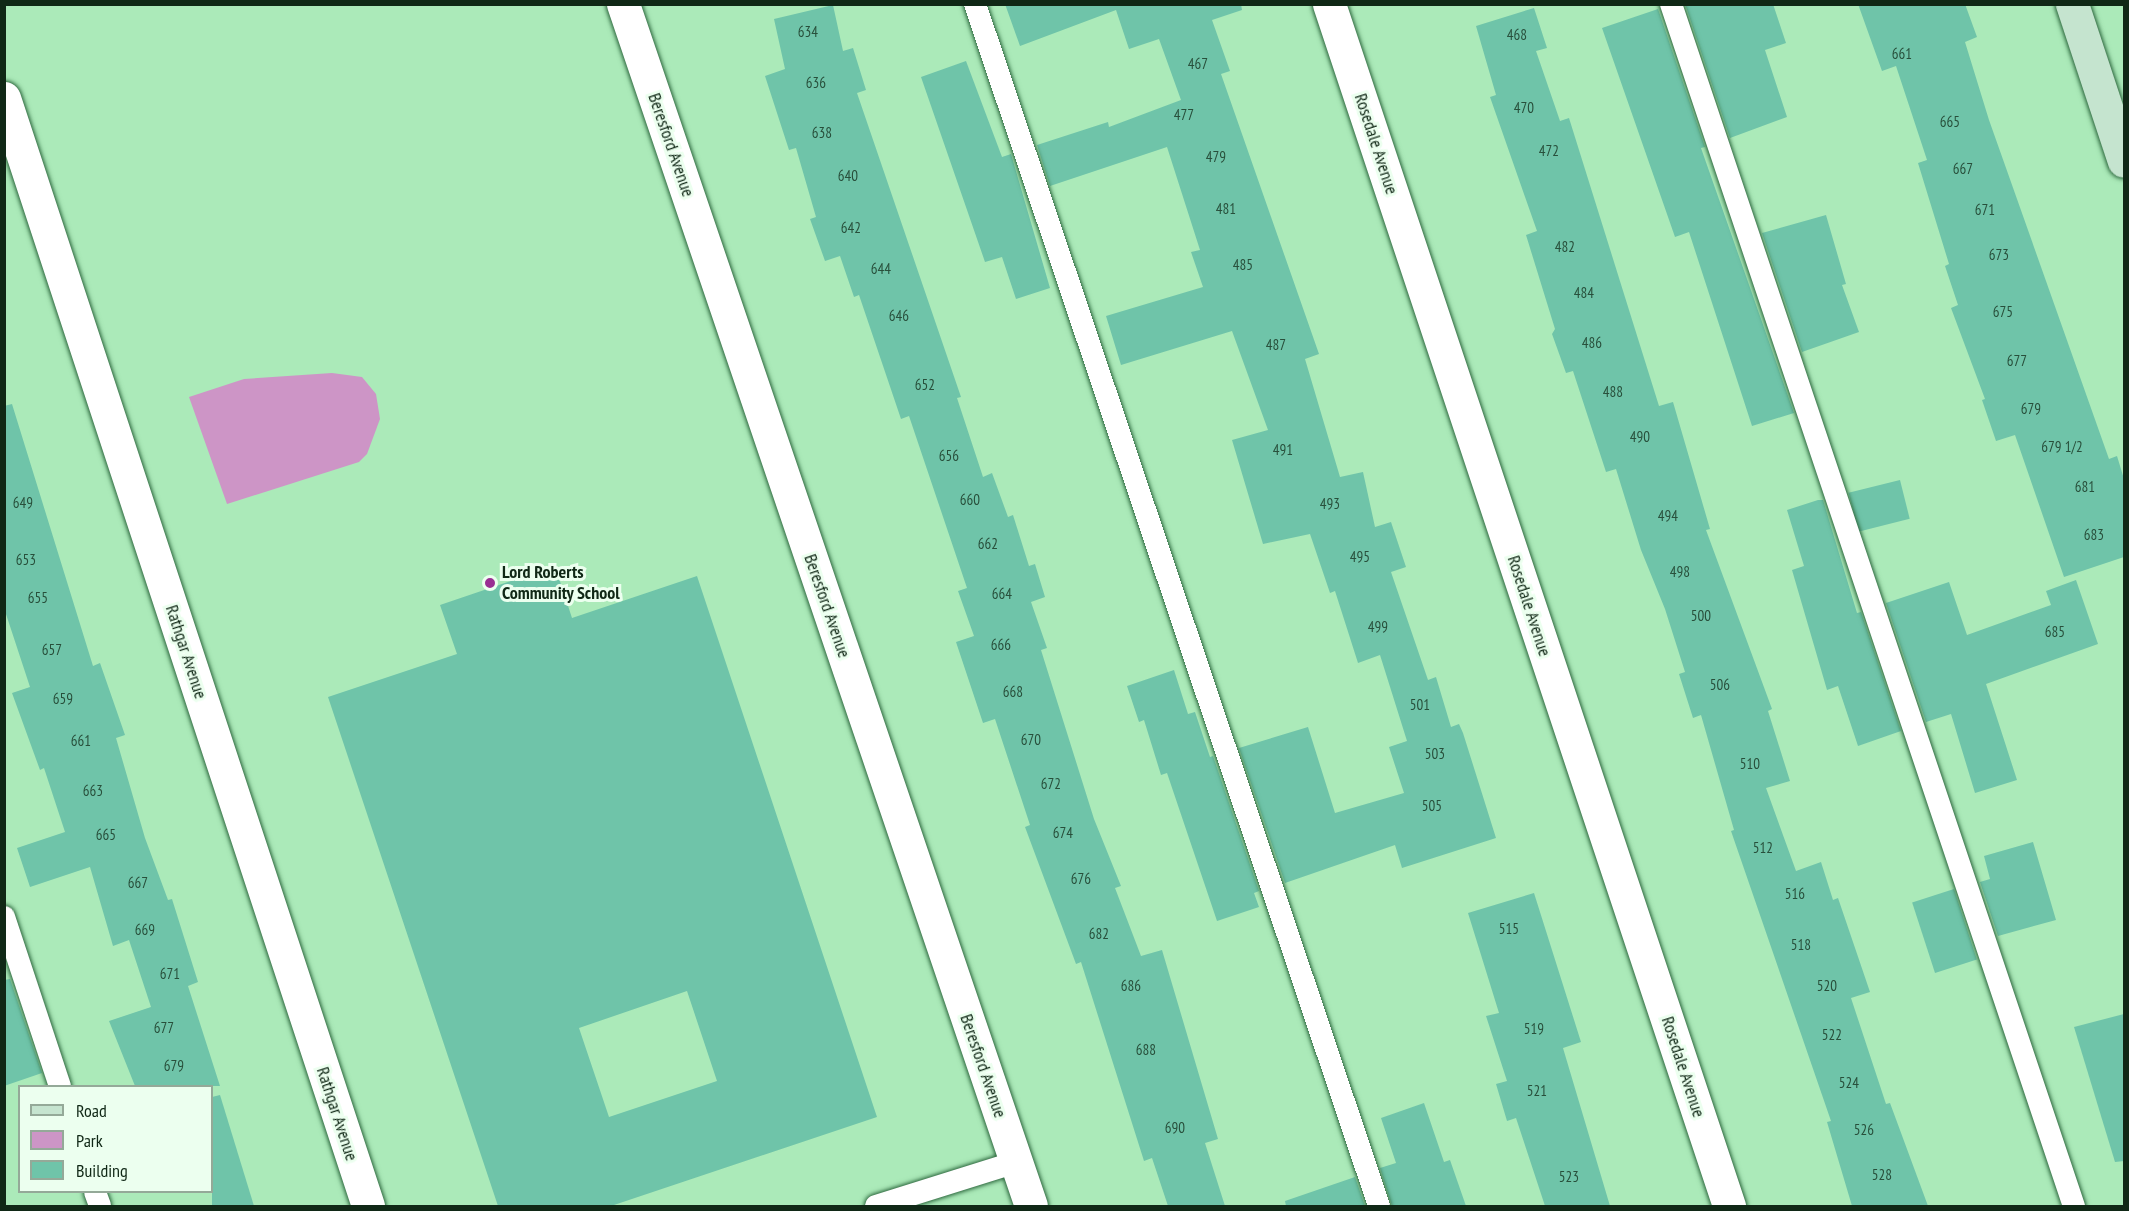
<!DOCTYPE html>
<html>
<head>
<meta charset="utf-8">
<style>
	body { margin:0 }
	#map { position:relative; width:2129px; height:1211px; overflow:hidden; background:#abeab9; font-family:"PT Sans Narrow",sans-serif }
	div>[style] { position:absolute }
	.green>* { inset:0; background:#cd95c6 }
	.building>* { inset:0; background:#6fc4a9; transform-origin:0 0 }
	.roads { filter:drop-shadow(0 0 2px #2e693f) drop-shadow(0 0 2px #2e693f) }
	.service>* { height:22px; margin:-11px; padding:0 11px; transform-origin:11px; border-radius:11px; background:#fff }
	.minor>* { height:33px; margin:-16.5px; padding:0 16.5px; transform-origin:16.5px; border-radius:16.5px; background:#fff }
	.secondary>* { height:33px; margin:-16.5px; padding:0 16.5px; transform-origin:16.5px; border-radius:16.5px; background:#c5e4cf }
	.dots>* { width:16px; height:16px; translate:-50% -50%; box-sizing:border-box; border:3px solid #ecffef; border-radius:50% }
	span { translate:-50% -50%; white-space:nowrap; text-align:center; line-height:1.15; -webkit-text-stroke:6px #ecffef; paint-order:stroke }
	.number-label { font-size:15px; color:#284f3b }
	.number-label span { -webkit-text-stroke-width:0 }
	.street-label { font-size:18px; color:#102816 }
	.poi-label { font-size:18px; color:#102816; font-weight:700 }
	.left { translate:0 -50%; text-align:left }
	.frame { position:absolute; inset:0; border:6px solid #102816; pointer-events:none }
	.legend { position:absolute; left:18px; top:1085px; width:195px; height:108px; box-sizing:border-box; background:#ecffef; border:2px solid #94a998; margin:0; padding:8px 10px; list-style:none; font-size:18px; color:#102816 }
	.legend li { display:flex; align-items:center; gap:12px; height:30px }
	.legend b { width:30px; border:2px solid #94a998 }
</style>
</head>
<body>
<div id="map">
	<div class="green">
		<div style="clip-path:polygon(332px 373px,362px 377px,376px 394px,380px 419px,367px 454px,359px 462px,227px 504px,189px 397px,244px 379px)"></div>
	</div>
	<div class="building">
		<div style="clip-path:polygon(1005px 4px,1241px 4px,1242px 10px,1212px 20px,1230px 71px,1221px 74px,1319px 354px,1305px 359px,1340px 477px,1363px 472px,1375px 527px,1391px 522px,1406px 567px,1391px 572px,1428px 680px,1436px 677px,1451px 727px,1459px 724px,1463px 733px,1496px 838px,1402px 868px,1395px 845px,1285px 883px,1239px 748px,1308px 727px,1335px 813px,1404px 793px,1389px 747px,1407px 741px,1380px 655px,1358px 663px,1335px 591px,1330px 593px,1310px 534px,1263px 544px,1232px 440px,1268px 430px,1232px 331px,1121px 365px,1106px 316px,1203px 287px,1191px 252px,1200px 250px,1167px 147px,1050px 186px,1037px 145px,1108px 122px,1109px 127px,1181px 100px,1159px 39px,1129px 49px,1116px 10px,1020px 46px)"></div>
		<div style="clip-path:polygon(1685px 4px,1773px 4px,1786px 43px,1765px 50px,1787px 117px,1730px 138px)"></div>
		<div style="clip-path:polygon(1858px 4px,1965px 4px,1977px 37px,1965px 42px,1989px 120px,2109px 459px,2117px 456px,2124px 479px,2124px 557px,2064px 577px,2015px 435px,1996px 441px,1982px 400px,1985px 399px,1951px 308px,1958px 305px,1945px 266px,1949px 264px,1918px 163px,1927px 160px,1896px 66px,1882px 71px)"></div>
		<div style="clip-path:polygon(833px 5px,843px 51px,853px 48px,866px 90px,857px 93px,961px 397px,957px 398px,983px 477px,992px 473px,1008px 517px,1013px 515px,1029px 566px,1035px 564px,1045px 597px,1031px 602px,1047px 648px,1041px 650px,1094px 819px,1121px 886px,1115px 888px,1141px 956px,1162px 950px,1218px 1139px,1205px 1143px,1225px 1206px,1168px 1206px,1152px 1158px,1144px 1161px,1081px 962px,1076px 964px,1025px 827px,1030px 825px,995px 719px,983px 723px,956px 642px,974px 636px,958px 591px,967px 588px,909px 416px,901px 419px,859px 295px,854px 297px,840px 256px,825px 261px,810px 219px,816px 217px,796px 148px,789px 150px,765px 76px,785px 69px,774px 19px)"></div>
		<div style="clip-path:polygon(1534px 8px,1547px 48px,1536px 51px,1560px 121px,1569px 118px,1659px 406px,1673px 402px,1710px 529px,1706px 530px,1772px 709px,1768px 711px,1790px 781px,1766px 788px,1796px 871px,1821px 862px,1833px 900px,1838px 898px,1870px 992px,1851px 998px,1886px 1104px,1890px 1103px,1928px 1206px,1852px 1206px,1827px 1122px,1831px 1121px,1731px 831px,1734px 830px,1701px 715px,1693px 718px,1679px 674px,1685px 672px,1665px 609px,1641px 550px,1616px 469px,1606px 472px,1573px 371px,1566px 373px,1552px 334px,1555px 329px,1526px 235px,1537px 231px,1490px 97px,1496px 95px,1476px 26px)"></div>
		<div style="clip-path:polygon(1658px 9px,1705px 147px,1701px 148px,1794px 413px,1752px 426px,1689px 232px,1675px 237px,1602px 28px)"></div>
		<div style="clip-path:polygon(966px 61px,1002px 157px,1011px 154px,1050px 288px,1016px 299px,1002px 257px,985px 262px,921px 77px)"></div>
		<div style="clip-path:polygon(1826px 215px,1846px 284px,1842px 285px,1859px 332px,1802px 352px,1762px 233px)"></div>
		<div style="clip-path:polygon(12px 404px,93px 666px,100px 663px,125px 735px,116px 738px,145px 838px,168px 900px,172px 899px,198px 982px,188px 986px,220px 1086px,135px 1086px,109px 1021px,151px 1007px,129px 940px,113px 946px,90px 867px,30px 887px,17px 848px,65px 832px,44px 768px,40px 770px,12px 693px,30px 687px,4px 608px,4px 406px)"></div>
		<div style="left:1900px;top:480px;width:40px;height:53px;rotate:76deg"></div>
		<div style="clip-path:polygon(1818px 500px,1823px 500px,1857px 613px,1861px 612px,1901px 731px,1858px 746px,1838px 686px,1827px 690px,1792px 570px,1804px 566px,1787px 510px)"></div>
		<div style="clip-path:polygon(evenodd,555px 566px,572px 618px,697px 576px,877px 1117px,611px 1206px,498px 1206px,328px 697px,457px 654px,440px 605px,555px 566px,687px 991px,717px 1081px,609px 1117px,579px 1028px,687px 991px)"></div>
		<div style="clip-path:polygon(2076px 580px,2098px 644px,1986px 684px,2017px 780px,1975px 793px,1951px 714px,1926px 722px,1886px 603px,1949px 582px,1967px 635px,2051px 605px,2046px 591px)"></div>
		<div style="clip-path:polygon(1174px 670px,1188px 714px,1195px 712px,1210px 757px,1213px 756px,1259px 891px,1254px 893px,1259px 907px,1217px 921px,1167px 773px,1161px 775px,1144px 720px,1139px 722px,1127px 686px)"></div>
		<div style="clip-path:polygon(2033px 842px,2056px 920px,1998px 936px,1980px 882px,1990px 879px,1984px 856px)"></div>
		<div style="left:1954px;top:889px;width:74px;height:44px;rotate:72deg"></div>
		<div style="clip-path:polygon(1534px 893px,1581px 1042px,1563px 1048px,1610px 1206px,1545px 1206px,1516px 1118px,1507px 1121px,1496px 1084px,1507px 1081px,1486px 1016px,1499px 1013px,1468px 913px)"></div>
		<div style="clip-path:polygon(10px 979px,42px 1073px,4px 1086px,4px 980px)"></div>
		<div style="clip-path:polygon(2124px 1014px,2124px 1161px,2115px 1162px,2074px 1027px)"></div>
		<div style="clip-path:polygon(220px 1095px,254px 1206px,212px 1206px,212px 1097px)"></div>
		<div style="clip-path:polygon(1424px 1103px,1444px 1162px,1450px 1160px,1466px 1206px,1392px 1206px,1380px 1168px,1396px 1163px,1381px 1118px)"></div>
		<div style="clip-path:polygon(1355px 1177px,1365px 1206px,1286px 1206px,1285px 1201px)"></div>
	</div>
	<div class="roads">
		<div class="service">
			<div style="left:975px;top:4px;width:1268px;rotate:71.42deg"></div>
			<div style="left:1671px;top:4px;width:1268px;rotate:71.47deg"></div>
			<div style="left:4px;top:917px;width:178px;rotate:71.7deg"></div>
			<div style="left:95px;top:1192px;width:15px;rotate:70deg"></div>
			<div style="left:876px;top:1206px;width:147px;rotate:-17.4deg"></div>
		</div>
		<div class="minor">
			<div style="left:623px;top:4px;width:1269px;rotate:71.25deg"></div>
			<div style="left:1329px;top:4px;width:1267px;rotate:71.59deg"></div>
			<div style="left:4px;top:98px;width:1166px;rotate:71.81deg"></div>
		</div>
		<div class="secondary">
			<div style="left:2072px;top:4px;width:165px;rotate:71.7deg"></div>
		</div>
	</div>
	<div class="dots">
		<div style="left:490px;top:583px;background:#992f92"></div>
	</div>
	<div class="number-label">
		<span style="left:808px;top:32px">634</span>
		<span style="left:1517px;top:35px">468</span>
		<span style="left:1902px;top:54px">661</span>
		<span style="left:1198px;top:64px">467</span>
		<span style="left:816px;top:83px">636</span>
		<span style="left:1524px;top:108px">470</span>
		<span style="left:1184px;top:115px">477</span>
		<span style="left:1950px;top:122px">665</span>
		<span style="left:822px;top:133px">638</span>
		<span style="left:1549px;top:151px">472</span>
		<span style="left:1216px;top:157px">479</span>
		<span style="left:1963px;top:169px">667</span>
		<span style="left:848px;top:176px">640</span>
		<span style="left:1226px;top:209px">481</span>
		<span style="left:1985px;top:210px">671</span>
		<span style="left:851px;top:228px">642</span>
		<span style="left:1565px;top:247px">482</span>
		<span style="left:1999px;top:255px">673</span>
		<span style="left:1243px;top:265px">485</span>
		<span style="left:881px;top:269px">644</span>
		<span style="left:1584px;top:293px">484</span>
		<span style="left:2003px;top:312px">675</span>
		<span style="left:899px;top:316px">646</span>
		<span style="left:1592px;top:343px">486</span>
		<span style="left:1276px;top:345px">487</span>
		<span style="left:2017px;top:361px">677</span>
		<span style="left:925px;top:385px">652</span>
		<span style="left:1613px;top:392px">488</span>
		<span style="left:2031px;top:409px">679</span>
		<span style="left:1640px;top:437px">490</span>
		<span style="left:2062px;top:447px">679 1/2</span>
		<span style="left:1283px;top:450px">491</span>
		<span style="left:949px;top:456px">656</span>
		<span style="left:2085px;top:487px">681</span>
		<span style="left:970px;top:500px">660</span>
		<span style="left:23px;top:503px">649</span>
		<span style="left:1330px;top:504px">493</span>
		<span style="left:1668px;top:516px">494</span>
		<span style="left:2094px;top:535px">683</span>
		<span style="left:988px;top:544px">662</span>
		<span style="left:1360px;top:557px">495</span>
		<span style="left:26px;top:560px">653</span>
		<span style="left:1680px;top:572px">498</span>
		<span style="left:1002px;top:594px">664</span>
		<span style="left:38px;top:598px">655</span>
		<span style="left:1701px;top:616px">500</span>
		<span style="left:1378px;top:627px">499</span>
		<span style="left:2055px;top:632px">685</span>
		<span style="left:1001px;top:645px">666</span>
		<span style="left:52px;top:650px">657</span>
		<span style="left:1720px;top:685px">506</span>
		<span style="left:1013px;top:692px">668</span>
		<span style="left:63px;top:699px">659</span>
		<span style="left:1420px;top:705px">501</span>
		<span style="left:1031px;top:740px">670</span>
		<span style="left:81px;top:741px">661</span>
		<span style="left:1435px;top:754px">503</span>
		<span style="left:1750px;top:764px">510</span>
		<span style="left:1051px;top:784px">672</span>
		<span style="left:93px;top:791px">663</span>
		<span style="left:1432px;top:806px">505</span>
		<span style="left:1063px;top:833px">674</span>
		<span style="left:106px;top:835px">665</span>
		<span style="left:1763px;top:848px">512</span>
		<span style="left:1081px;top:879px">676</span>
		<span style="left:138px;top:883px">667</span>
		<span style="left:1795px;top:894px">516</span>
		<span style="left:1509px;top:929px">515</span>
		<span style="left:145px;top:930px">669</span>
		<span style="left:1099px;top:934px">682</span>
		<span style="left:1801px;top:945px">518</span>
		<span style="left:170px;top:974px">671</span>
		<span style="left:1131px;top:986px">686</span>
		<span style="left:1827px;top:986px">520</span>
		<span style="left:164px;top:1028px">677</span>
		<span style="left:1534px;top:1029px">519</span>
		<span style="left:1832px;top:1035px">522</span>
		<span style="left:1146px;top:1050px">688</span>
		<span style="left:174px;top:1066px">679</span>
		<span style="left:1849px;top:1083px">524</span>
		<span style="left:1537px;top:1091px">521</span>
		<span style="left:1175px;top:1128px">690</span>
		<span style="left:1864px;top:1130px">526</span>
		<span style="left:1882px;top:1175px">528</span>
		<span style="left:1569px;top:1177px">523</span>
	</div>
	<div class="street-label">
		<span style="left:1376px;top:144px;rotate:72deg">Rosedale Avenue</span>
		<span style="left:671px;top:145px;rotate:71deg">Beresford Avenue</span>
		<span style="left:827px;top:606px;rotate:71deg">Beresford Avenue</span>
		<span style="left:1529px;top:606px;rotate:72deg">Rosedale Avenue</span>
		<span style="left:186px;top:652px;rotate:72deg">Rathgar Avenue</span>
		<span style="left:983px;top:1066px;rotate:71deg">Beresford Avenue</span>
		<span style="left:1683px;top:1067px;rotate:72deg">Rosedale Avenue</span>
		<span style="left:337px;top:1114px;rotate:72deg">Rathgar Avenue</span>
	</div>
	<div class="poi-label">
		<span class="left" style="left:502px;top:583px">Lord Roberts<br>Community School</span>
	</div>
	<div class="frame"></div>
	<ul class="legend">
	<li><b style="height:8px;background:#c5e4cf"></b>Road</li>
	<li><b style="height:16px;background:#cd95c6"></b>Park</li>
	<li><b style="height:16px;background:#6fc4a9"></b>Building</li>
	</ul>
</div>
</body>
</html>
